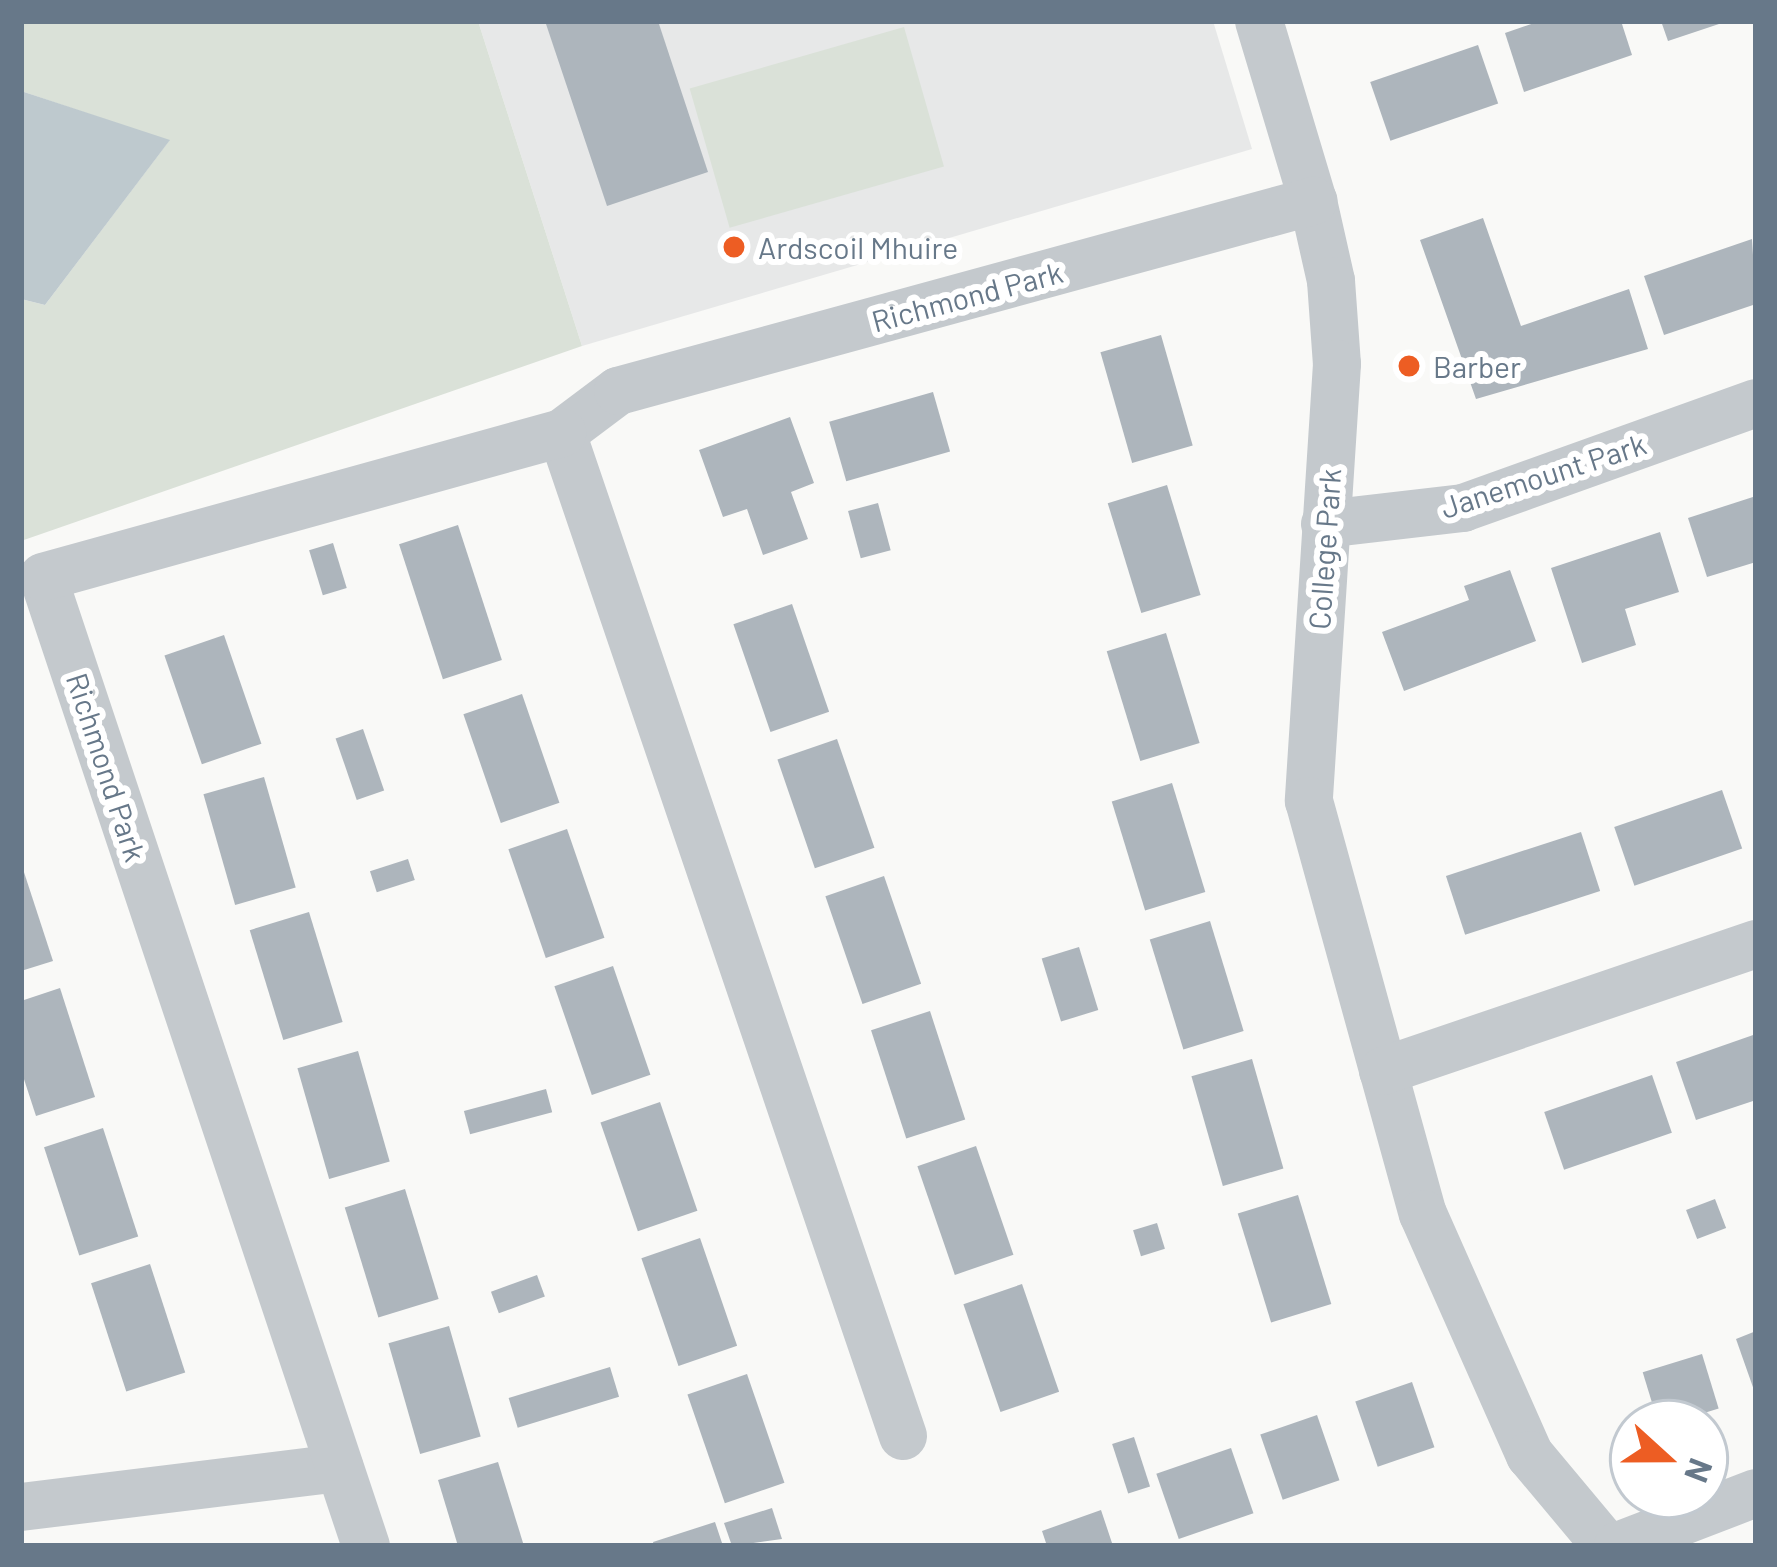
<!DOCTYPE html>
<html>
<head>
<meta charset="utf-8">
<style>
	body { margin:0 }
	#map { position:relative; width:1777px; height:1567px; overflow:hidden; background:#f9f9f7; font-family:Barlow,sans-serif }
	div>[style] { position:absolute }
	.built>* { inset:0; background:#e7e8e8 }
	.green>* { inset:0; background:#dae1d8; transform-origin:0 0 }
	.water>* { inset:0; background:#bec9ce }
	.building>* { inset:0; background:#adb5bc; transform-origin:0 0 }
	.street>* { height:48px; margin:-24px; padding:0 24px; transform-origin:24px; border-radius:24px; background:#c4c9cd }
	.dots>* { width:33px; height:33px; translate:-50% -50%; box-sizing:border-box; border:6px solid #fff; border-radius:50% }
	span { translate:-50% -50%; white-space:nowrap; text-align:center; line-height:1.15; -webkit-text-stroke:12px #fff; paint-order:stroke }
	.poi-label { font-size:30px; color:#677889 }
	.left { translate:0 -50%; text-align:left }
	.street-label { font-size:30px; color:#677889 }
	.frame { position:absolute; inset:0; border:24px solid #677889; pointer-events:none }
	.north { position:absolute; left:1609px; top:1399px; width:120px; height:120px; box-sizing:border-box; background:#fff; border:3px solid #c2c9d0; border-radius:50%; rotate:111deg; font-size:33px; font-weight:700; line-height:48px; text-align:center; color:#677889 }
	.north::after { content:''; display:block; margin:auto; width:42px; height:54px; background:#ed5d23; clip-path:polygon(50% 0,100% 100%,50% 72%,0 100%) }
</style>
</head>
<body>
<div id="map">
	<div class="built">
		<div style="clip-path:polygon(478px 21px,1213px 21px,1252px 149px,582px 346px)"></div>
	</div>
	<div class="green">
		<div style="clip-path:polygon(21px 21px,478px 21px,582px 346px,21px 541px,21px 299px,45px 305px,169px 141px,21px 91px)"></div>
		<div style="left:904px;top:27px;width:145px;height:223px;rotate:74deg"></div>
	</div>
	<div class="water">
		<div style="clip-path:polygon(21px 91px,170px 140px,45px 305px,21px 299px)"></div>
	</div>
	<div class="building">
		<div style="clip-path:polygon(545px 21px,658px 21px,708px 172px,607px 206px)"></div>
		<div style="clip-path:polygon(1540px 21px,1621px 21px,1632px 55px,1524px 92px,1505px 33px)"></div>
		<div style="clip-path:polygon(1661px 21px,1725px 21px,1725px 22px,1668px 41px)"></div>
		<div style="left:1478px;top:45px;width:62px;height:114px;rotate:71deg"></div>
		<div style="clip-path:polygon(1483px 218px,1521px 326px,1629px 289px,1648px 349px,1476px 399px,1420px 240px)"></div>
		<div style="clip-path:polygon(1752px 239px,1756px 304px,1664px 335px,1644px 276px)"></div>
		<div style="left:1161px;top:335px;width:115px;height:63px;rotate:74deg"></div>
		<div style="left:933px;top:392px;width:62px;height:108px;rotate:74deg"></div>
		<div style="clip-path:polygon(790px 417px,814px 483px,791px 492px,808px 539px,763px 555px,747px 509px,723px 517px,699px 450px)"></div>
		<div style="left:1167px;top:485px;width:115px;height:62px;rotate:73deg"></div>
		<div style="clip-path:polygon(1756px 496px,1756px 562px,1707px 577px,1688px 518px)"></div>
		<div style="left:878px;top:503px;width:49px;height:31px;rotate:75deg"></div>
		<div style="left:458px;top:525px;width:142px;height:62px;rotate:72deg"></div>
		<div style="clip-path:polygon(1660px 532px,1679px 592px,1625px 609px,1636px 645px,1582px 663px,1551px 568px)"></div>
		<div style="left:333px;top:543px;width:47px;height:25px;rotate:73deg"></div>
		<div style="clip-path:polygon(1510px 570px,1536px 641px,1404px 691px,1382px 632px,1469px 600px,1464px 586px)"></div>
		<div style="left:792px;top:604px;width:114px;height:62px;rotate:71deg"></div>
		<div style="left:1166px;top:633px;width:115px;height:62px;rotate:73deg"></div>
		<div style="left:224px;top:635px;width:115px;height:63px;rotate:71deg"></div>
		<div style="left:522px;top:694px;width:115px;height:62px;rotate:71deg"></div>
		<div style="left:363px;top:729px;width:65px;height:29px;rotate:71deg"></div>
		<div style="left:837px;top:739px;width:115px;height:63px;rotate:71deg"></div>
		<div style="left:264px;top:777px;width:115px;height:63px;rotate:74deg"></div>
		<div style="left:1172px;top:783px;width:114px;height:63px;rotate:73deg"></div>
		<div style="left:1722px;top:790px;width:62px;height:114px;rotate:71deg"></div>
		<div style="left:567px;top:829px;width:115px;height:62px;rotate:71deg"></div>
		<div style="left:1581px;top:832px;width:62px;height:142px;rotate:72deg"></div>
		<div style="left:408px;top:859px;width:22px;height:40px;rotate:72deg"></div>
		<div style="clip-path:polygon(21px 863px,53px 961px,21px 971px)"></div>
		<div style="left:884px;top:876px;width:114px;height:62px;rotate:71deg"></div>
		<div style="left:309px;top:912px;width:115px;height:62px;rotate:73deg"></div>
		<div style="left:1210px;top:921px;width:115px;height:63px;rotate:73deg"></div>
		<div style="left:1079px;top:947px;width:66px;height:39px;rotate:73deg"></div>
		<div style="left:613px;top:966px;width:115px;height:62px;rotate:71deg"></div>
		<div style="clip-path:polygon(60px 988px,95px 1097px,36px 1116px,21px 1070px,21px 1001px)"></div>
		<div style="left:930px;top:1011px;width:114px;height:62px;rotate:72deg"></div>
		<div style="clip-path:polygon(1756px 1034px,1756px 1100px,1696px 1120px,1676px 1062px)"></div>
		<div style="left:358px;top:1051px;width:115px;height:63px;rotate:74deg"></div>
		<div style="left:1252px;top:1059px;width:114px;height:63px;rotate:74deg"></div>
		<div style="left:1652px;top:1075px;width:61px;height:114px;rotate:71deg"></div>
		<div style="left:546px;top:1089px;width:24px;height:85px;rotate:75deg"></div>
		<div style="left:660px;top:1102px;width:115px;height:63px;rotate:71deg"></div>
		<div style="left:103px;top:1128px;width:114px;height:62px;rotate:72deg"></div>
		<div style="left:976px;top:1146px;width:115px;height:62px;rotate:71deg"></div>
		<div style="left:405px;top:1189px;width:115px;height:63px;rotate:73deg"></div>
		<div style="left:1298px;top:1195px;width:114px;height:63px;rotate:73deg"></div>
		<div style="left:1715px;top:1199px;width:31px;height:31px;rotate:69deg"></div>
		<div style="left:1157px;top:1223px;width:27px;height:25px;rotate:73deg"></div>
		<div style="left:700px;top:1238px;width:114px;height:62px;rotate:71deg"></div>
		<div style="left:150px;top:1264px;width:114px;height:62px;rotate:72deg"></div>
		<div style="left:537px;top:1275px;width:23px;height:49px;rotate:70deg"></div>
		<div style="left:1022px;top:1284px;width:114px;height:62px;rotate:71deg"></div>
		<div style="left:449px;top:1326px;width:115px;height:63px;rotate:74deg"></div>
		<div style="clip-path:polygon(1756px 1331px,1756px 1392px,1755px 1393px,1736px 1339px)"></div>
		<div style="left:1702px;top:1354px;width:57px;height:62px;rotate:73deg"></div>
		<div style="left:610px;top:1367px;width:31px;height:106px;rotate:73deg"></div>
		<div style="left:747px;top:1374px;width:115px;height:63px;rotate:71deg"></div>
		<div style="left:1412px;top:1382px;width:69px;height:60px;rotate:71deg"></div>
		<div style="left:1317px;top:1415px;width:69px;height:60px;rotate:71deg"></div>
		<div style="left:1134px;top:1437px;width:52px;height:23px;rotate:72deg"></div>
		<div style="left:1231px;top:1448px;width:69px;height:79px;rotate:71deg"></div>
		<div style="clip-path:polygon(498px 1462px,524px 1546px,458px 1546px,438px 1480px)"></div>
		<div style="clip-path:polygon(772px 1508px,782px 1539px,732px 1546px,724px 1523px)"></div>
		<div style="clip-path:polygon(1101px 1510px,1113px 1546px,1047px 1546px,1042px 1531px)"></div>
		<div style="clip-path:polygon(715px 1522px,722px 1543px,654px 1546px,653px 1542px)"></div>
	</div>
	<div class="street">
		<div style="left:1259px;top:21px;width:188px;rotate:73.3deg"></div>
		<div style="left:1313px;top:201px;width:82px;rotate:77.3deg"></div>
		<div style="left:1331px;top:281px;width:83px;rotate:85.9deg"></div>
		<div style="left:1337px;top:364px;width:438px;rotate:93.7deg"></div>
		<div style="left:1309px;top:801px;width:428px;rotate:74.6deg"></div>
		<div style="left:1423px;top:1214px;width:264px;rotate:66.1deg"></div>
		<div style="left:1530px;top:1455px;width:119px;rotate:50.1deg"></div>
		<div style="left:1325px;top:524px;width:139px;rotate:-6.6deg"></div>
		<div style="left:1463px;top:508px;width:311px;rotate:-19.7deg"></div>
		<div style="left:1383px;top:1071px;width:394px;rotate:-18.8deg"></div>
		<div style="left:903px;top:1436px;width:1059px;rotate:-108.78deg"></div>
		<div style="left:562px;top:433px;width:70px;rotate:-36.9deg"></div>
		<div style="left:618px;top:391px;width:721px;rotate:-15.29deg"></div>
		<div style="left:21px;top:1507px;width:321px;rotate:-7deg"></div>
		<div style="left:366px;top:1546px;width:1021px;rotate:-108.43deg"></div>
		<div style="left:43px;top:577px;width:539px;rotate:-15.51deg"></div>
		<div style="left:1618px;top:1546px;width:148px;rotate:-21deg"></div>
	</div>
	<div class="dots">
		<div style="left:734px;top:247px;background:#ed5d23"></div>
		<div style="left:1409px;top:366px;background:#ed5d23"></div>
	</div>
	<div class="poi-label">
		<span class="left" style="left:758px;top:247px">Ardscoil Mhuire</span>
		<span class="left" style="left:1433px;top:366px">Barber</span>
	</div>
	<div class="street-label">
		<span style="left:967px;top:296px;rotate:-15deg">Richmond Park</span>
		<span style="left:1543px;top:475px;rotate:-18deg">Janemount Park</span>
		<span style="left:1324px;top:549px;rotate:-86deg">College Park</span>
		<span style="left:107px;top:767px;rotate:72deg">Richmond Park</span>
	</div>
	<div class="frame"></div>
	<div class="north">N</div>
</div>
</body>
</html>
